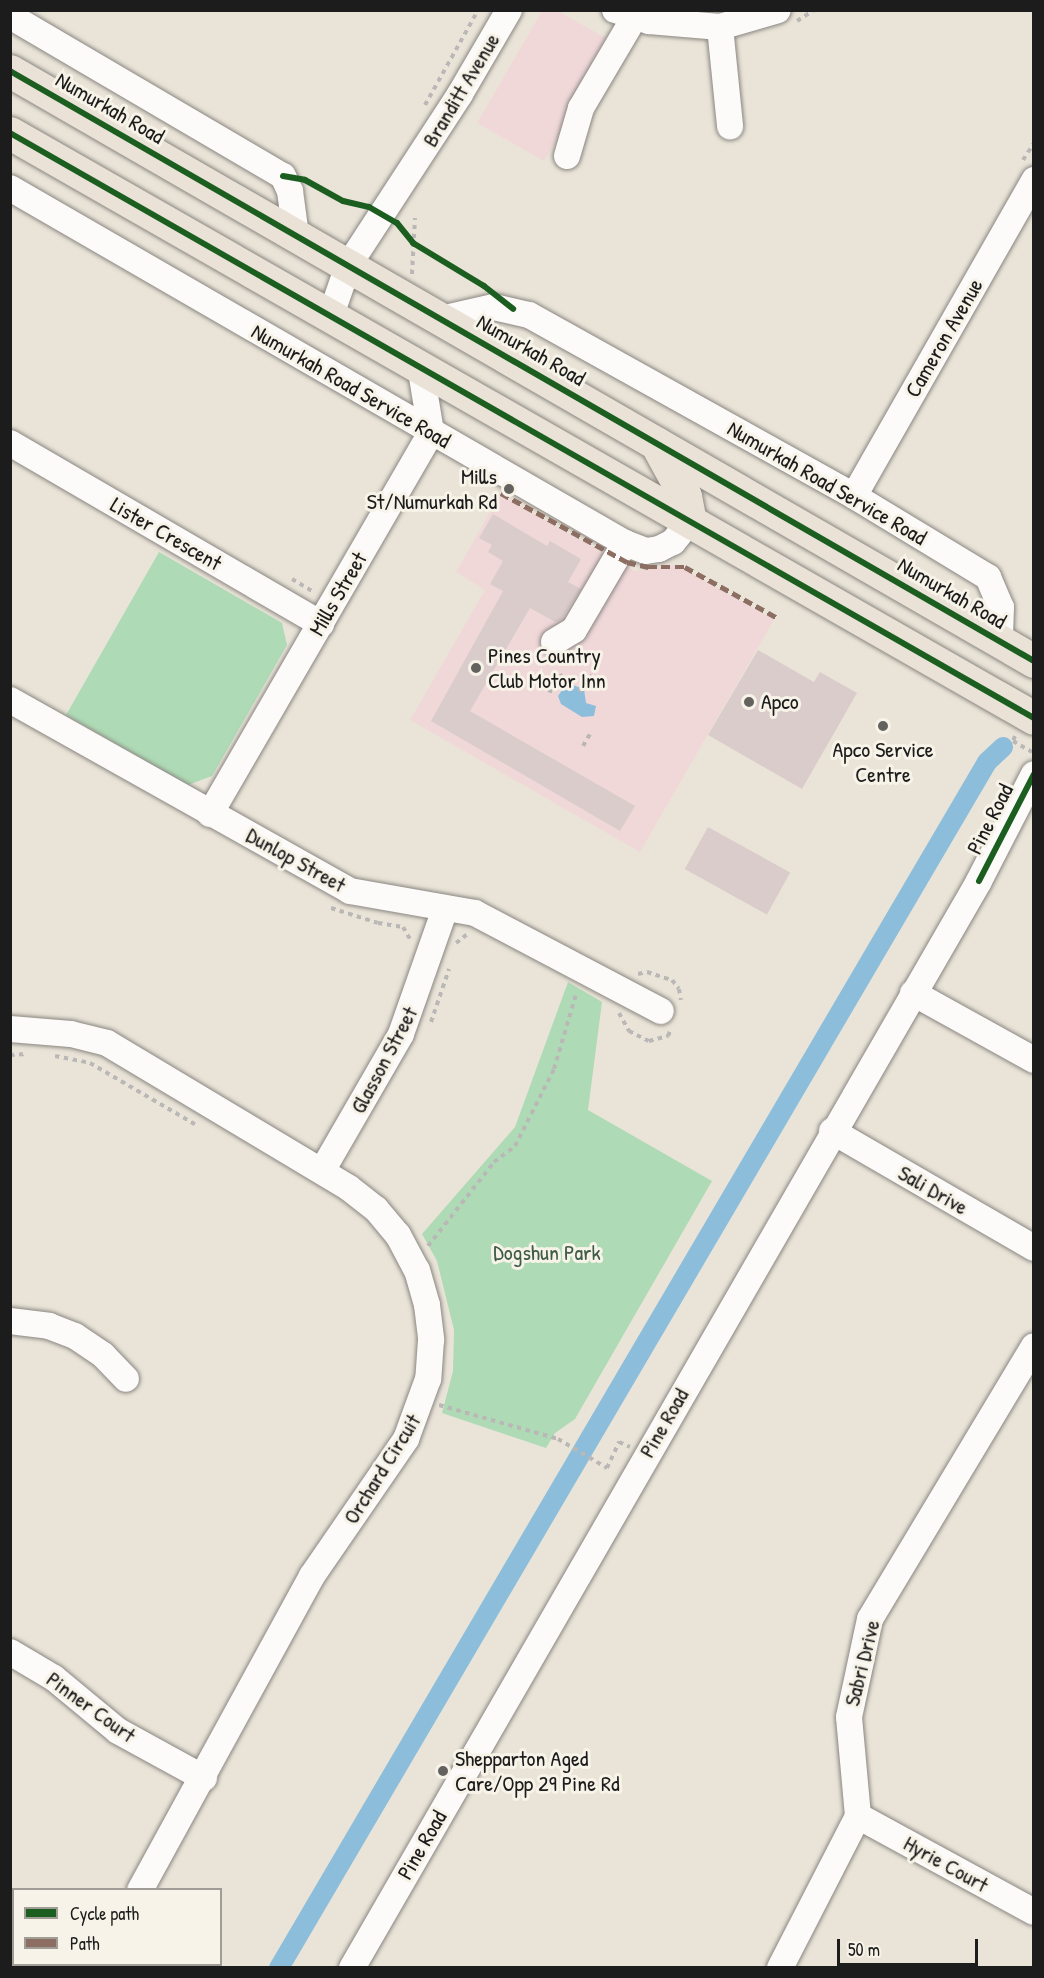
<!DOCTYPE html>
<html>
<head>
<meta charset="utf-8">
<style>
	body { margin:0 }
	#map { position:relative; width:1044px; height:1978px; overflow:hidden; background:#eae4d8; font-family:"Patrick Hand",sans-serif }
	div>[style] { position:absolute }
	.built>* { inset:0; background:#f0d8d9 }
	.green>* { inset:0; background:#aedbb5 }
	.water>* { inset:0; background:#8cbedb }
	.canal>* { height:20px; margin:-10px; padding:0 10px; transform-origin:10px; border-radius:10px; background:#8cbedb }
	.building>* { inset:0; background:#dacccb; transform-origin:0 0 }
	.path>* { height:4px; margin-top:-2px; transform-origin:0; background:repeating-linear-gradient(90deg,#b9b8b6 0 4.5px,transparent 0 9px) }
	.roads { filter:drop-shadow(0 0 2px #898681) drop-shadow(0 0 2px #898681) }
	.minor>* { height:26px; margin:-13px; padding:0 13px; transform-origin:13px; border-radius:13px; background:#fcfbf9 }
	.highway>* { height:33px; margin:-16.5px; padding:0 16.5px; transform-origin:16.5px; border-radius:16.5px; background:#eae2d6 }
	.quiet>* { height:4.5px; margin-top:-2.25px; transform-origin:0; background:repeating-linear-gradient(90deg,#8d6e63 0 9px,transparent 0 13.5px) }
	.cycleway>* { height:6px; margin:-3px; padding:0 3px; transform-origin:3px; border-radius:3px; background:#1b5e20 }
	.dots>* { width:16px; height:16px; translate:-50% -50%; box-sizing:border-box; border:3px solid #f7f3e8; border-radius:50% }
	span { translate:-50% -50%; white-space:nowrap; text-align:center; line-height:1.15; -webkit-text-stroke:6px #f7f3e8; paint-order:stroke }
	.street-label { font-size:22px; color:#1c1c1c }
	.poi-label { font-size:22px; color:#1c1c1c }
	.right { translate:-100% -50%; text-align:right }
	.left { translate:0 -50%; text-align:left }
	.park-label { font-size:22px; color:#3e5c47 }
	.frame { position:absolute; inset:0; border:12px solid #1c1c1c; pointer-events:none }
	.legend { position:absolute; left:12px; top:1888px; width:210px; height:78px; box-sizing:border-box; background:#f7f3e8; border:2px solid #9f9d96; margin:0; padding:8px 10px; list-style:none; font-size:18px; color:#1c1c1c }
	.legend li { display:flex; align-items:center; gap:12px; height:30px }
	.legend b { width:30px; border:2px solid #9f9d96 }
	.scale { position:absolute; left:837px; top:1939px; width:141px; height:27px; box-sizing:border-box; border:3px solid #1c1c1c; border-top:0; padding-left:8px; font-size:18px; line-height:21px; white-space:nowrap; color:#1c1c1c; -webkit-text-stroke:4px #f7f3e8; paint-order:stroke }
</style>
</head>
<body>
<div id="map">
	<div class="built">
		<div style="clip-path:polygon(542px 11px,558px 11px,613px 42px,544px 161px,477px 123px)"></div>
		<div style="clip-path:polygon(500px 494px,634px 571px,677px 565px,774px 620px,640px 852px,410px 720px,485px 590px,456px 572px)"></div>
	</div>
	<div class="green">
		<div style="clip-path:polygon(159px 552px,282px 623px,287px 645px,212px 776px,188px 785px,66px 715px)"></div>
		<div style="clip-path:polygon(568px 982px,602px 1002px,588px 1110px,712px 1181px,575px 1419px,555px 1433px,546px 1448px,442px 1413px,453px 1371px,454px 1330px,437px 1261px,422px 1234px,515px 1127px)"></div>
	</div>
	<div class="water">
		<div style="clip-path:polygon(567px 683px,584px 689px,586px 703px,596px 706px,594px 716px,582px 717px,561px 704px,558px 696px)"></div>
	</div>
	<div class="canal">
		<div style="left:279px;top:1968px;width:1398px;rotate:-59.58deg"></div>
		<div style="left:987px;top:762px;width:22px;rotate:-43deg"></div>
	</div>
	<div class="building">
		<div style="clip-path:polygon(493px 514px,547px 546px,550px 541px,581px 559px,568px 582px,581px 589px,561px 620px,555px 622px,530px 608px,470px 711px,635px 806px,620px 831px,431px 721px,503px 591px,490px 584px,503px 561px,488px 552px,492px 545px,479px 538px)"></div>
		<div style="clip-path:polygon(758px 650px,814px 682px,820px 672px,857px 693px,802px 789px,708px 735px)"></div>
		<div style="left:708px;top:827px;width:94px;height:48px;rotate:29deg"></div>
	</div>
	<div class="path">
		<div style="left:797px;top:21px;width:20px;rotate:-33deg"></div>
		<div style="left:425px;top:105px;width:109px;rotate:-60.8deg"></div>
		<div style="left:1023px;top:160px;width:20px;rotate:-57deg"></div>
		<div style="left:412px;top:274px;width:56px;rotate:-86.9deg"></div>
		<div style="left:292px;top:579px;width:26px;rotate:31deg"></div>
		<div style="left:560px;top:674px;width:9px;rotate:63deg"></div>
		<div style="left:584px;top:685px;width:13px;rotate:-51deg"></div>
		<div style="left:548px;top:690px;width:9px;rotate:21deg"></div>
		<div style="left:579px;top:692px;width:6px;rotate:-59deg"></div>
		<div style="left:1015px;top:736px;width:5px;rotate:112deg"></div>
		<div style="left:1013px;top:741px;width:22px;rotate:30deg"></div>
		<div style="left:583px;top:746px;width:14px;rotate:-60deg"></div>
		<div style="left:331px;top:908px;width:49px;rotate:17.7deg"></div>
		<div style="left:378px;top:923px;width:25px;rotate:9deg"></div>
		<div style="left:403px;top:927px;width:16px;rotate:60deg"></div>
		<div style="left:456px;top:943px;width:16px;rotate:-38deg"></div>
		<div style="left:638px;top:974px;width:9px;rotate:-13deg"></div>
		<div style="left:647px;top:972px;width:26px;rotate:18deg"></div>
		<div style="left:672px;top:980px;width:11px;rotate:52deg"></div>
		<div style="left:679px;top:989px;width:11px;rotate:80deg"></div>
		<div style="left:619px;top:1013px;width:21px;rotate:61deg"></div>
		<div style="left:629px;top:1031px;width:22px;rotate:27deg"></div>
		<div style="left:649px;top:1041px;width:20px;rotate:-15deg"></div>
		<div style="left:668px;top:1036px;width:8px;rotate:-67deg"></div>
		<div style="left:431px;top:1022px;width:56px;rotate:-71.2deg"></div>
		<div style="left:10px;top:1055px;width:17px;rotate:-3deg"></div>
		<div style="left:55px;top:1056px;width:36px;rotate:11deg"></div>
		<div style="left:90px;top:1063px;width:125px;rotate:30.3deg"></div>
		<div style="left:428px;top:1246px;width:107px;rotate:-51.8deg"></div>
		<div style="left:494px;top:1162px;width:26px;rotate:-37deg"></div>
		<div style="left:515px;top:1146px;width:86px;rotate:-63.1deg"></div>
		<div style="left:554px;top:1069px;width:81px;rotate:-73.6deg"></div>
		<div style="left:439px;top:1405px;width:124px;rotate:15.9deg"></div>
		<div style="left:558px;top:1439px;width:57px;rotate:30.6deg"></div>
		<div style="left:607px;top:1468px;width:29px;rotate:-65deg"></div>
		<div style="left:619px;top:1442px;width:12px;rotate:24deg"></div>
		<div style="left:10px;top:1964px;width:7px;rotate:34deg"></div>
	</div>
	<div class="roads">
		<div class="minor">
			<div style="left:615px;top:10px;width:36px;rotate:18deg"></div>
			<div style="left:649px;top:21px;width:71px;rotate:4.8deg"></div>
			<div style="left:720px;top:27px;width:60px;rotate:-16.3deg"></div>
			<div style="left:10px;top:16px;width:316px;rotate:30.4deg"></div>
			<div style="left:283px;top:176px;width:17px;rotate:65deg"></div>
			<div style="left:290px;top:191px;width:45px;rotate:82.4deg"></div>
			<div style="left:720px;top:27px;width:100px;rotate:84.2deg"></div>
			<div style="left:567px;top:156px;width:50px;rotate:-73.7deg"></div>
			<div style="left:581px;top:108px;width:104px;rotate:-59.5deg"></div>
			<div style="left:10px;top:188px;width:710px;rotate:30deg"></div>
			<div style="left:625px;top:543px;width:22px;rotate:21deg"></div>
			<div style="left:646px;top:551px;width:13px;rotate:-9deg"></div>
			<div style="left:659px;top:549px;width:16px;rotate:-27deg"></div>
			<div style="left:673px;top:542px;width:27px;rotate:-51deg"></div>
			<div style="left:331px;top:315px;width:52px;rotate:-70.9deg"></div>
			<div style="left:348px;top:266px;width:205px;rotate:-56.9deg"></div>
			<div style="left:460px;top:94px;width:97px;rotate:-59.7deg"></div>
			<div style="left:441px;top:319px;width:54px;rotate:-12.8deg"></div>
			<div style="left:494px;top:307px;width:36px;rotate:13deg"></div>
			<div style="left:529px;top:315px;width:372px;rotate:29.1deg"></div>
			<div style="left:854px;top:496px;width:157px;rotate:31.2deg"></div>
			<div style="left:988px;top:577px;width:33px;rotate:67deg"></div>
			<div style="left:1001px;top:607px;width:34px;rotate:92deg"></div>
			<div style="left:10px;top:443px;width:360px;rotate:30.2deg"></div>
			<div style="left:854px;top:496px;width:364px;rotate:-60.3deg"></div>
			<div style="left:554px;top:642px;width:23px;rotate:-31deg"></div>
			<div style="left:574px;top:630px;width:101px;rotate:-59.6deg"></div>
			<div style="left:10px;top:700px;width:390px;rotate:29.3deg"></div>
			<div style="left:350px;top:891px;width:127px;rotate:10deg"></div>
			<div style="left:475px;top:913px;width:210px;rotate:27.8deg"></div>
			<div style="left:210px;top:814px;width:441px;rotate:-59.9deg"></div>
			<div style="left:431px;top:432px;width:68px;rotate:-99.3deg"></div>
			<div style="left:913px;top:993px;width:138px;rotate:29deg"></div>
			<div style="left:10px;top:1029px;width:61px;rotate:4.7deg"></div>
			<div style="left:71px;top:1034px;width:37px;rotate:14deg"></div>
			<div style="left:107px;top:1043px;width:282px;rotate:30.9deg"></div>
			<div style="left:349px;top:1188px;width:34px;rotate:38deg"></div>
			<div style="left:376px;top:1209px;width:34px;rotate:50deg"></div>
			<div style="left:398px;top:1235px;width:40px;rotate:62deg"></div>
			<div style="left:417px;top:1270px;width:36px;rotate:74deg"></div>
			<div style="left:427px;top:1305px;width:35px;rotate:83deg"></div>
			<div style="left:431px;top:1340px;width:39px;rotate:94deg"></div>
			<div style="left:428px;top:1379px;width:64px;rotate:110.1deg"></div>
			<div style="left:406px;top:1439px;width:166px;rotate:124.5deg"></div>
			<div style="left:312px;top:1576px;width:358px;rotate:118.7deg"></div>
			<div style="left:832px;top:1131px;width:233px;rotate:30.1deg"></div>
			<div style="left:322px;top:1171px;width:158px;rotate:-60deg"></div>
			<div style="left:401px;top:1034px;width:133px;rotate:-70.6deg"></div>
			<div style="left:10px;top:1321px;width:39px;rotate:7deg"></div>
			<div style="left:49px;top:1326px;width:28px;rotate:21deg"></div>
			<div style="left:75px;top:1336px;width:34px;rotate:34deg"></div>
			<div style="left:103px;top:1355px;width:33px;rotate:46deg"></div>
			<div style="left:10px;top:1652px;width:51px;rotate:30.6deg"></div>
			<div style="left:54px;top:1678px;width:83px;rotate:39.6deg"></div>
			<div style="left:118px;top:1731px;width:98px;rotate:28.7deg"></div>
			<div style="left:858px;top:1816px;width:200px;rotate:28.6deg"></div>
			<div style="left:96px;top:1968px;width:4px;rotate:-76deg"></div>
			<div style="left:352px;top:1968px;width:1255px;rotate:-60.02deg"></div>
			<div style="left:979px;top:881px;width:120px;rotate:-62.8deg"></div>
			<div style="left:780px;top:1968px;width:171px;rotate:-62.8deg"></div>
			<div style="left:858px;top:1816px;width:99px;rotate:-95.2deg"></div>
			<div style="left:849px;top:1717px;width:100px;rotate:-77.9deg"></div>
			<div style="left:870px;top:1619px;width:318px;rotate:-59deg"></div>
		</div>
		<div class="highway">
			<div style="left:10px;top:71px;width:1182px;rotate:29.95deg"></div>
			<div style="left:10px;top:133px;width:1179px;rotate:29.74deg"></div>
			<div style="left:656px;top:443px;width:60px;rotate:61.3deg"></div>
			<div style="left:685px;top:496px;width:25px;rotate:79deg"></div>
		</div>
	</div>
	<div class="quiet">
		<div style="left:501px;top:493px;width:144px;rotate:28.7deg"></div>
		<div style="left:627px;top:562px;width:22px;rotate:13deg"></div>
		<div style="left:648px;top:567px;width:37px"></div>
		<div style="left:685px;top:567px;width:104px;rotate:28.8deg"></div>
	</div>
	<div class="cycleway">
		<div style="left:10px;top:71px;width:1182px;rotate:29.95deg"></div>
		<div style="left:10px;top:133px;width:1179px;rotate:29.74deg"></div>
		<div style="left:283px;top:176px;width:22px;rotate:10deg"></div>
		<div style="left:305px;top:180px;width:43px;rotate:28.9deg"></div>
		<div style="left:343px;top:201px;width:27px;rotate:13deg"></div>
		<div style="left:369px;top:207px;width:32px;rotate:30deg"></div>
		<div style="left:397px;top:223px;width:26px;rotate:51deg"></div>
		<div style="left:413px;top:243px;width:83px;rotate:31.2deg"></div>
		<div style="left:484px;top:286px;width:37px;rotate:38deg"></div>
		<div style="left:979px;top:881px;width:120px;rotate:-62.8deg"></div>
	</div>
	<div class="dots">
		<div style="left:509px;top:489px;background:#64625e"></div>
		<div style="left:476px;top:668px;background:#64625e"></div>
		<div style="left:749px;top:702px;background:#64625e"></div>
		<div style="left:883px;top:726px;background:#64625e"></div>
		<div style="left:443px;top:1771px;background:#64625e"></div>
	</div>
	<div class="street-label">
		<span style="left:461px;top:90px;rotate:-59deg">Branditt Avenue</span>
		<span style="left:110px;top:108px;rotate:30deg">Numurkah Road</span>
		<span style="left:944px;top:338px;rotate:-60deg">Cameron Avenue</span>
		<span style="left:531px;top:350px;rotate:30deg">Numurkah Road</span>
		<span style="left:351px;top:386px;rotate:30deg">Numurkah Road Service Road</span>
		<span style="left:827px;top:483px;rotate:30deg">Numurkah Road Service Road</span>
		<span style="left:166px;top:534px;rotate:30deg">Lister Crescent</span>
		<span style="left:952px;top:593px;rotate:30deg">Numurkah Road</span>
		<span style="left:338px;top:594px;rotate:-60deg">Mills Street</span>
		<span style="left:990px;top:819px;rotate:-63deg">Pine Road</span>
		<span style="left:296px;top:860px;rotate:29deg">Dunlop Street</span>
		<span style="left:384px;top:1060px;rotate:-62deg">Glasson Street</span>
		<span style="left:933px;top:1190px;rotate:30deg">Sali Drive</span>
		<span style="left:664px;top:1423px;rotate:-60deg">Pine Road</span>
		<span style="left:382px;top:1469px;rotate:-58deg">Orchard Circuit</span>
		<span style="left:862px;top:1663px;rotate:-76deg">Sabri Drive</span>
		<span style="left:91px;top:1707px;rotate:36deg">Pinner Court</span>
		<span style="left:422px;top:1845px;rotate:-60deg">Pine Road</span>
		<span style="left:946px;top:1864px;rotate:29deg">Hyrie Court</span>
	</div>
	<div class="poi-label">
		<span class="right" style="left:497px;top:489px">Mills<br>St/Numurkah Rd</span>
		<span class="left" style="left:488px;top:668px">Pines Country<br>Club Motor Inn</span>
		<span class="left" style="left:761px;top:702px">Apco</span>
		<span style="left:883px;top:762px">Apco Service<br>Centre</span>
		<span class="left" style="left:455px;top:1771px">Shepparton Aged<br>Care/Opp 29 Pine Rd</span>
	</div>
	<div class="park-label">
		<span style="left:547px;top:1253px">Dogshun Park</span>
	</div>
	<div class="frame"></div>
	<ul class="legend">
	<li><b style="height:8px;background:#1b5e20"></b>Cycle path</li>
	<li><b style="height:8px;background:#8d6e63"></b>Path</li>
	</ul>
	<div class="scale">50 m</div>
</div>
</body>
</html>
